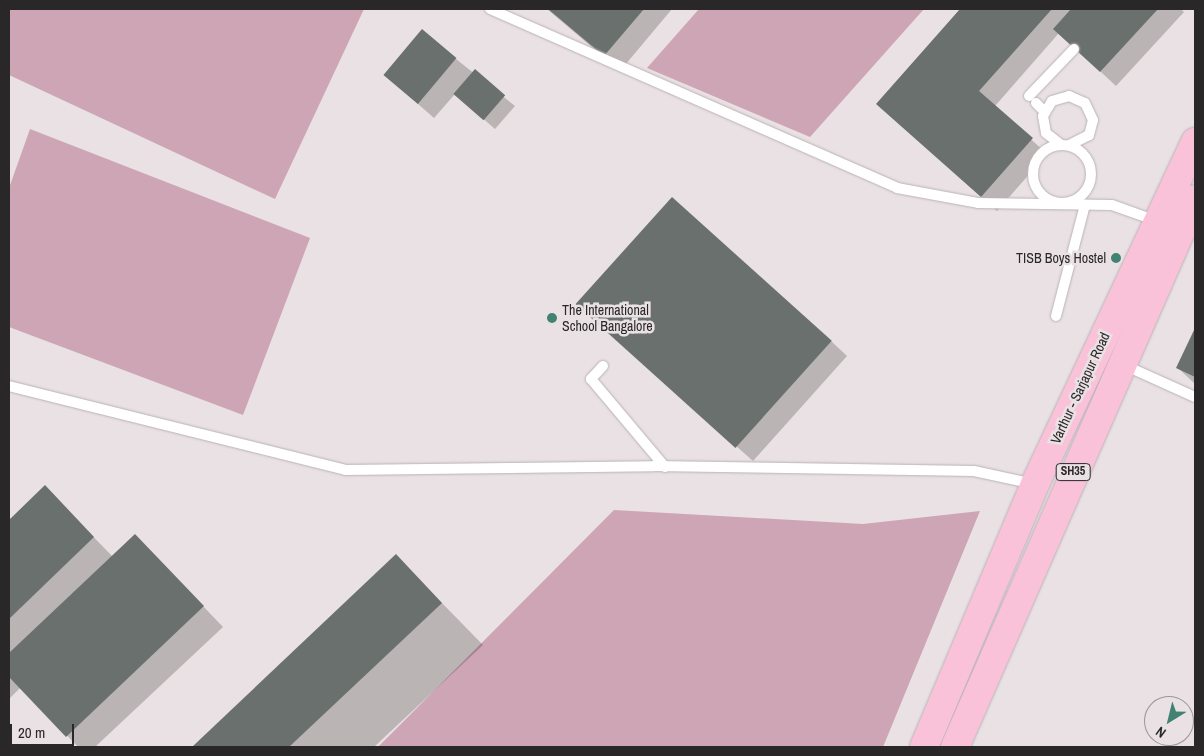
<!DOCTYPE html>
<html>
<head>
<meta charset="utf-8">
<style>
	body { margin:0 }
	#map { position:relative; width:1204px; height:756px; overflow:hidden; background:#e9e1e3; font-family:"Archivo Narrow",sans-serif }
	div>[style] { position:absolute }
	.green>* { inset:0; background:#cea5b4 }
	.shadow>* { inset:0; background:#0003 }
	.building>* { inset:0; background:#69706e; transform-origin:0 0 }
	.roads { filter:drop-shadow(0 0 1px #bab2b5) drop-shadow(0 0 1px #bab2b5) }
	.lane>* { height:10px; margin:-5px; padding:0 5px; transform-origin:5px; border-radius:5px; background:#fff }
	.lane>.ring { margin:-5px; padding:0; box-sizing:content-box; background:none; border:10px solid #fff; border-radius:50% }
	.primary>* { height:28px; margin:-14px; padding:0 14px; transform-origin:14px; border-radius:14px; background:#fac2d8 }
	.dots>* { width:14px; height:14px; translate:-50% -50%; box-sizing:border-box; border:2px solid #e9e1e3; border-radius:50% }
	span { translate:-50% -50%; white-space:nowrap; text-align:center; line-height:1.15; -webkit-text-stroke:5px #e9e1e3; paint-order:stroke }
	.shield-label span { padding:1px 4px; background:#e9e1e3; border:1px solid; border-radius:4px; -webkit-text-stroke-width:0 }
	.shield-label { font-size:12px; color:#2a2728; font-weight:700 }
	.poi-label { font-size:14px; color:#2a2728 }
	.right { translate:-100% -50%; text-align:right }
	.left { translate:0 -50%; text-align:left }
	.street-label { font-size:14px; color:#2a2728 }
	.frame { position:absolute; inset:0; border:10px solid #2a2728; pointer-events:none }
	.north { position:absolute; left:1144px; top:696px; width:50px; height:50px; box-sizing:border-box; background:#e9e1e3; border:1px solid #9d9798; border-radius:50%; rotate:216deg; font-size:14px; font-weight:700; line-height:20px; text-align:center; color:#2a2728 }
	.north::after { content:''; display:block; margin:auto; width:18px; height:22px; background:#418272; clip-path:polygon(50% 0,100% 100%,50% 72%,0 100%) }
	.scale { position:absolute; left:10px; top:724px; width:64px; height:22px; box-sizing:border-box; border:2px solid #2a2728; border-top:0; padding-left:6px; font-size:15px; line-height:18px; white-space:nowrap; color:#2a2728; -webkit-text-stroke:4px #e9e1e3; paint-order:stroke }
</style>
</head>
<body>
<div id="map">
	<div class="green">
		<div style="clip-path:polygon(9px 9px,364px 9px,275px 199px,9px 75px)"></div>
		<div style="clip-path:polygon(699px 9px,924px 9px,810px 137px,647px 68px)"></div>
		<div style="clip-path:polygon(30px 129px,310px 238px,243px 415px,9px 327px,9px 188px)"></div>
		<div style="clip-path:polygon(614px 510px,863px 524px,980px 511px,883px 747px,378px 747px)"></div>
	</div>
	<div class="shadow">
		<div style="clip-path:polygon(547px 9px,672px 9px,620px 71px)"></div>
		<div style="clip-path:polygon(962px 9px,1181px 9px,1184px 12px,1116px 86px,1059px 33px,995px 106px,1047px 154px,997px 211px,878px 104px)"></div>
		<div style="clip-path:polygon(456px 59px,515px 106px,495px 129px,455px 94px,434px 118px,385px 75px)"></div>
		<div style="clip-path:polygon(594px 320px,831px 341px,847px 356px,753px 461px)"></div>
		<div style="clip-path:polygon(1195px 331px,1195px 384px,1178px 368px)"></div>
		<div style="clip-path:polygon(45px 487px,113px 557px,155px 556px,223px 627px,95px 747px,78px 747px,21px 687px,9px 699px,9px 521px)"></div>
		<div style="clip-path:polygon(396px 556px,483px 645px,374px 747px,194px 747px)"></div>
	</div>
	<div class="building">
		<div style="clip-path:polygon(548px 9px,644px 9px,604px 56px)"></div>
		<div style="clip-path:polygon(960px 9px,1052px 9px,979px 91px,1033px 138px,981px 197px,876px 104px)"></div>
		<div style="clip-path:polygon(1071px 9px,1158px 9px,1100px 72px,1053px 29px)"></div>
		<div style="left:422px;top:29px;width:45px;height:60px;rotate:40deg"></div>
		<div style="left:475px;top:69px;width:40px;height:33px;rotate:41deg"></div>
		<div style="left:672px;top:197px;width:215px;height:144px;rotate:42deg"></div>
		<div style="clip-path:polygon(1195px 328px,1195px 377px,1176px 368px)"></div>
		<div style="clip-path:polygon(45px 485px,94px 537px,9px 619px,9px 520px)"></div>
		<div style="clip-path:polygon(135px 534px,204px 606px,66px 737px,9px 677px,9px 653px)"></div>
		<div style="clip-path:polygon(396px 554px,442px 603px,289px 747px,192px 747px)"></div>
	</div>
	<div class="roads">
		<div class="lane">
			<div style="left:490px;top:9px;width:445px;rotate:23.7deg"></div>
			<div style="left:897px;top:188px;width:82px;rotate:10.5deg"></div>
			<div style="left:978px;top:203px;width:134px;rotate:0.9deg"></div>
			<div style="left:1112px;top:205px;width:48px;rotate:19.6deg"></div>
			<div style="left:1029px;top:96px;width:65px;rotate:-46.2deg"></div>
			<div style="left:1036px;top:103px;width:13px;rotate:45deg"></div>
			<div style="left:1060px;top:144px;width:18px;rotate:-142deg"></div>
			<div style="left:1046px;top:133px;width:17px;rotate:-100deg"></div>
			<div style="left:1043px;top:116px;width:17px;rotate:-59deg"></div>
			<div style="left:1052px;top:101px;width:18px;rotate:-16deg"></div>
			<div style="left:1069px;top:96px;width:17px;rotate:24deg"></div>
			<div style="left:1085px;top:103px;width:19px;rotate:65deg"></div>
			<div style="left:1093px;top:120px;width:16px;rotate:105deg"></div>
			<div style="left:1089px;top:135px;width:22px;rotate:153deg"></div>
			<div class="ring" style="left:1033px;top:145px;width:48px;height:48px"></div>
			<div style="left:1056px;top:316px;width:115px;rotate:-75.4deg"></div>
			<div style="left:1124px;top:365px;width:78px;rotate:24.3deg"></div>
			<div style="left:603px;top:366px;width:18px;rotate:133deg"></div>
			<div style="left:591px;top:379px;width:115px;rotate:49.9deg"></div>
			<div style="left:9px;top:386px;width:346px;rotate:14deg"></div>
			<div style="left:345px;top:470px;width:309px;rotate:-0.7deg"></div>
			<div style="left:654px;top:466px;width:320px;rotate:0.9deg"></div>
			<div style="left:974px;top:471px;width:61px;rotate:12.2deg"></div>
		</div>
		<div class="primary">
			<div style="left:924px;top:747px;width:285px;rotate:-67.1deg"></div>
			<div style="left:1035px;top:484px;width:378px;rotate:-64.9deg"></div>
			<div style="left:955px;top:747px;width:598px;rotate:-66.35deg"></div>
		</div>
	</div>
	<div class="dots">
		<div style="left:1116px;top:258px;background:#418272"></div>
		<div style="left:552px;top:318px;background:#418272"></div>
	</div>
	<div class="shield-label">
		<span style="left:1073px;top:472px">SH35</span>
	</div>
	<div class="poi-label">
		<span class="right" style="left:1106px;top:258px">TISB Boys Hostel</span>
		<span class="left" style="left:562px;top:318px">The International<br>School Bangalore</span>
	</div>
	<div class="street-label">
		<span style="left:1080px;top:388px;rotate:-65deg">Varthur - Sarjapur Road</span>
	</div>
	<div class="frame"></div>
	<div class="north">N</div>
	<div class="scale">20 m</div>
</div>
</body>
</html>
